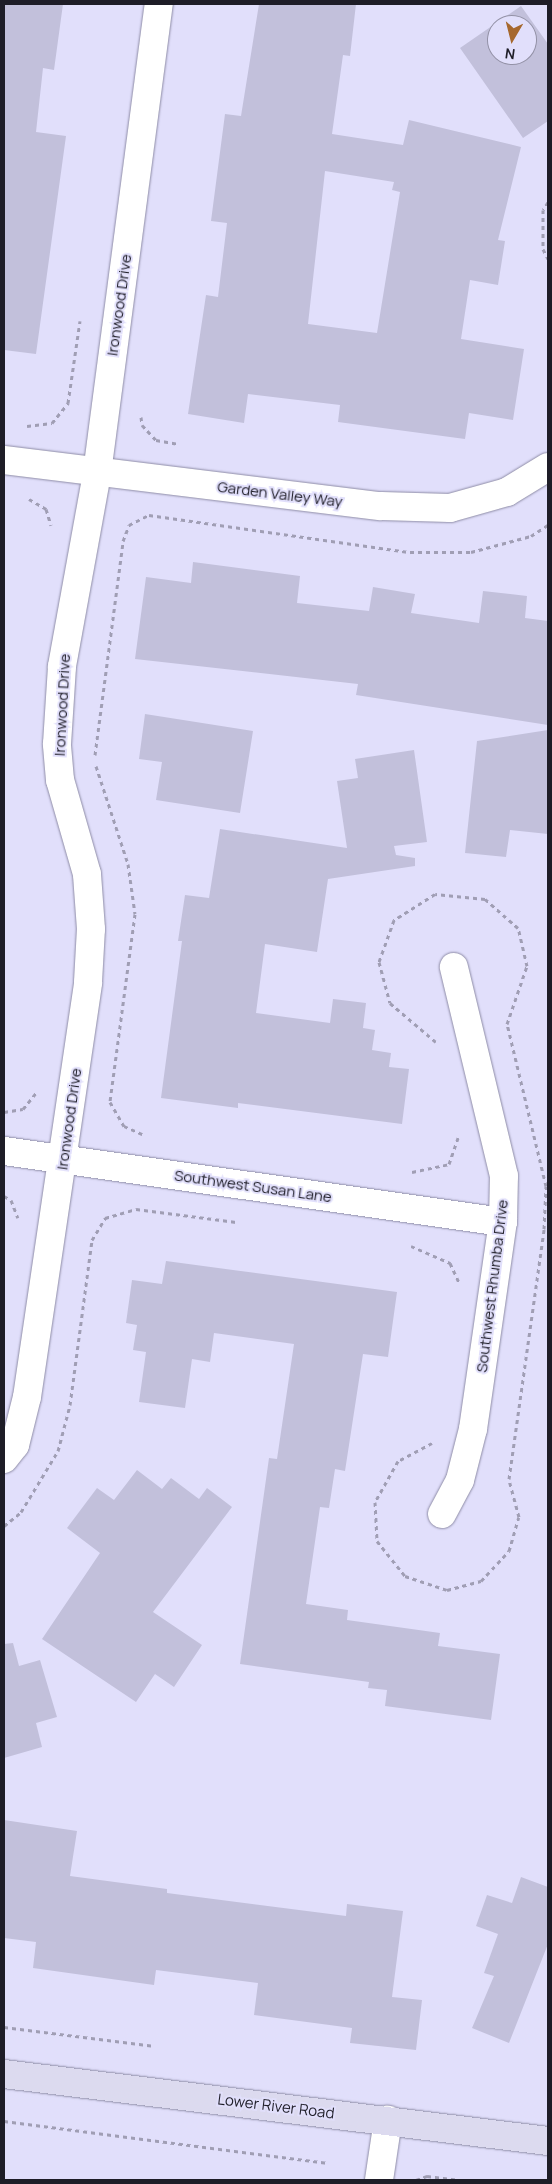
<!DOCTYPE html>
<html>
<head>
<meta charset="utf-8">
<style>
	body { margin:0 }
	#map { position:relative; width:552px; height:2184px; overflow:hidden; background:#e1dffb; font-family:Manrope,sans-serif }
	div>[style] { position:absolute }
	.building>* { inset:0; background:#c2c0db }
	.path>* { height:3px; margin-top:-1.5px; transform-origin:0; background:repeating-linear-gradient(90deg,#a09eb4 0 4px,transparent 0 8px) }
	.roads { filter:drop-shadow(0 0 1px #8e8ca6) drop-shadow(0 0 1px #8e8ca6) }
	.street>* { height:28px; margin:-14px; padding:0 14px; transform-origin:14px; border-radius:14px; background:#fff }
	.secondary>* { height:28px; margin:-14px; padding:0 14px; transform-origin:14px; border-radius:14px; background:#dcdaef }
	span { translate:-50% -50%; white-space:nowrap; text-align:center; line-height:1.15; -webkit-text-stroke:4px #e1dffb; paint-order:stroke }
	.street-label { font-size:15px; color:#1e1d27 }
	.frame { position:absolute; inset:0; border:5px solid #1e1d27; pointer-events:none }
	.north { position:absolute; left:487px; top:15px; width:50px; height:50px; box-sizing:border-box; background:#e1dffb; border:1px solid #9391a6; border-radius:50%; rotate:188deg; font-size:14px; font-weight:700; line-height:20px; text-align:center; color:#1e1d27 }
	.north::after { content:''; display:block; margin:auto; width:18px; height:22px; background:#a6682e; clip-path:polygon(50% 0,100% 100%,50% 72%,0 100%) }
</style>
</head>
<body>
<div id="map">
	<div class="building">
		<div style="clip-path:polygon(4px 4px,63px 4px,54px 70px,43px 68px,36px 132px,66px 136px,36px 354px,4px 350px)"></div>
		<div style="clip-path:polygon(evenodd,259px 4px,356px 4px,350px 56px,343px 55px,332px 134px,403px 145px,409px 120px,521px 147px,498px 240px,505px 241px,498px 285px,470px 280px,461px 339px,524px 349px,513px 420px,469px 413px,465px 439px,338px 422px,340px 405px,248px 394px,244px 423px,188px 414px,206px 295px,218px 297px,227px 223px,211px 221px,225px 114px,241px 116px,259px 4px,325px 171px,394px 182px,392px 190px,400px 192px,377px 333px,308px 324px,325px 171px)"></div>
		<div style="clip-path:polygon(evenodd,521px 6px,548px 44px,548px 121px,523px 138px,460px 48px,521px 6px,497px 25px,527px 25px,527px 55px,497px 55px,497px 25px)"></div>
		<div style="clip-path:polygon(193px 562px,300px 576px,297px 603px,369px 611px,373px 587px,415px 594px,411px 613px,479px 623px,483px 591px,527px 596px,525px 618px,548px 621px,548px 725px,356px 695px,358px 684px,135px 659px,146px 577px,191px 583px)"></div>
		<div style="clip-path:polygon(145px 714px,253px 731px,240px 813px,156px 800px,162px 762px,139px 759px)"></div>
		<div style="clip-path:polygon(548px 730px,548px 834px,510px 830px,506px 857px,465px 853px,477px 741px)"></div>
		<div style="clip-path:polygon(414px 750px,427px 842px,394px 846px,396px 855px,415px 858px,415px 866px,328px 879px,317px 952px,265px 944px,256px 1013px,330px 1023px,333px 999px,366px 1003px,363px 1028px,375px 1030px,372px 1050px,391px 1053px,389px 1067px,409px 1069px,402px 1124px,238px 1103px,238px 1108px,161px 1098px,182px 941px,178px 941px,185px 895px,209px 898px,220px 829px,347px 848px,337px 781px,358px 778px,355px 759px)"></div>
		<div style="clip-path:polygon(166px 1261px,397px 1292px,388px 1357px,363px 1354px,345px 1471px,335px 1469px,329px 1508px,320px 1507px,306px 1604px,348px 1610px,347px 1620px,440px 1633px,438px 1646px,500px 1654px,491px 1720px,385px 1706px,387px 1690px,368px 1688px,369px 1682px,240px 1664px,269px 1458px,277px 1459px,294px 1344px,214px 1333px,210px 1362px,192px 1359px,185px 1408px,139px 1402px,146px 1352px,133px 1350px,137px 1325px,126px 1323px,132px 1280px,162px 1284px)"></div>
		<div style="clip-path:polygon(137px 1470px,162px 1489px,171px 1478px,199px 1499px,207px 1488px,232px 1507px,153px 1612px,202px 1645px,174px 1687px,155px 1674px,136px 1702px,42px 1639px,100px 1553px,67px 1528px,97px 1488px,114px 1500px)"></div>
		<div style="clip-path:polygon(13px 1643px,19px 1666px,40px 1660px,57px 1717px,36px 1723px,42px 1747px,4px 1758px,4px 1644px)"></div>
		<div style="clip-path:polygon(4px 1820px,77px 1831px,70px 1876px,167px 1889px,167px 1893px,346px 1916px,347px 1904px,403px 1911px,392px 1997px,422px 2000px,416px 2050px,350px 2043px,352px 2028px,254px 2015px,258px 1983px,156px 1970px,154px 1985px,33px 1968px,36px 1942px,4px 1938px)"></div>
		<div style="clip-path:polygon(521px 1877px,548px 1887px,548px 1944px,509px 2043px,472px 2028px,494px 1976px,484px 1973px,498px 1934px,476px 1926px,487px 1895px,512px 1903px)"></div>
	</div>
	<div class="path">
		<div style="left:548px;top:202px;width:9px;rotate:122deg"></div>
		<div style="left:543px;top:210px;width:39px;rotate:90deg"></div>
		<div style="left:543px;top:249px;width:11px;rotate:63deg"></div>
		<div style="left:141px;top:417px;width:8px;rotate:83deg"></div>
		<div style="left:142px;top:425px;width:21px;rotate:47deg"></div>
		<div style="left:156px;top:440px;width:23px;rotate:10deg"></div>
		<div style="left:27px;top:426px;width:25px;rotate:-7deg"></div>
		<div style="left:52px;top:423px;width:26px;rotate:-51deg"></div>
		<div style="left:68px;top:403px;width:83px;rotate:-81.7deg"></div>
		<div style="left:29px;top:499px;width:20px;rotate:30deg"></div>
		<div style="left:46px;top:509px;width:17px;rotate:73deg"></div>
		<div style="left:95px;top:755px;width:216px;rotate:-82.5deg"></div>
		<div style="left:123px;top:541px;width:17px;rotate:-69deg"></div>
		<div style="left:129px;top:525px;width:22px;rotate:-27deg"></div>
		<div style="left:149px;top:515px;width:264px;rotate:8.1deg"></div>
		<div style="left:410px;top:552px;width:61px"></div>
		<div style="left:471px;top:552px;width:62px;rotate:-14.9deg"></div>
		<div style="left:531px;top:536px;width:20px;rotate:-33deg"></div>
		<div style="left:96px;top:766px;width:103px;rotate:71.9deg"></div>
		<div style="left:128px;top:864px;width:50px;rotate:82deg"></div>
		<div style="left:135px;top:914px;width:190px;rotate:97.6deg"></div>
		<div style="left:110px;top:1102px;width:28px;rotate:60deg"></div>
		<div style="left:124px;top:1126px;width:20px;rotate:24deg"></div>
		<div style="left:4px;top:1112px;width:19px;rotate:-9deg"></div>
		<div style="left:23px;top:1109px;width:22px;rotate:-51deg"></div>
		<div style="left:412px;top:1172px;width:38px;rotate:-12deg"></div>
		<div style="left:449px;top:1164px;width:28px;rotate:-71deg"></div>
		<div style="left:4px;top:1196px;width:8px;rotate:30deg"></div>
		<div style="left:11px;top:1200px;width:19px;rotate:69deg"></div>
		<div style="left:411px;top:1246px;width:43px;rotate:23.6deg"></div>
		<div style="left:450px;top:1263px;width:21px;rotate:65deg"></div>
		<div style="left:432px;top:1443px;width:38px;rotate:152deg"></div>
		<div style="left:398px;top:1461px;width:47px;rotate:119.3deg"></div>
		<div style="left:375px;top:1502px;width:39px;rotate:87deg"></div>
		<div style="left:377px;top:1541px;width:45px;rotate:51.3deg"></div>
		<div style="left:405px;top:1576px;width:44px;rotate:18.4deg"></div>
		<div style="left:447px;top:1590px;width:35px;rotate:-15deg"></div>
		<div style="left:481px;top:1581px;width:41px;rotate:-47deg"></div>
		<div style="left:509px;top:1551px;width:35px;rotate:-74deg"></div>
		<div style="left:519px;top:1517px;width:39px;rotate:-105deg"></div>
		<div style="left:509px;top:1479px;width:252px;rotate:-82deg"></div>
		<div style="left:544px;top:1229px;width:43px;rotate:-87.3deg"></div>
		<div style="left:546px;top:1186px;width:167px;rotate:-103.5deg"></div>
		<div style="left:507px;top:1024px;width:61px;rotate:-71deg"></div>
		<div style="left:527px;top:966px;width:39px;rotate:-103deg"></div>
		<div style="left:518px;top:928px;width:44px;rotate:-138.7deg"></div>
		<div style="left:485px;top:899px;width:50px;rotate:-174.3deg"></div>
		<div style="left:435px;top:894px;width:49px;rotate:147.6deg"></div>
		<div style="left:394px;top:920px;width:45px;rotate:109.7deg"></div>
		<div style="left:379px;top:962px;width:42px;rotate:75deg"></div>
		<div style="left:390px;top:1003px;width:60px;rotate:40.3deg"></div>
		<div style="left:4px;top:1526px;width:22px;rotate:-39deg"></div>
		<div style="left:21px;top:1512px;width:71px;rotate:-58.8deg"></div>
		<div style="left:58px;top:1451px;width:48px;rotate:-75.4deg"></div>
		<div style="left:70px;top:1405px;width:166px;rotate:-82.4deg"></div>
		<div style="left:92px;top:1240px;width:26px;rotate:-59deg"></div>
		<div style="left:105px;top:1218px;width:32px;rotate:-16deg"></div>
		<div style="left:136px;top:1209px;width:101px;rotate:7.4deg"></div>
		<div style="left:4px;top:2027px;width:152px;rotate:7.2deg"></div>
		<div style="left:4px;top:2121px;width:325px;rotate:7.4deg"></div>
		<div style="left:416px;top:2180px;width:12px;rotate:-20deg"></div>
		<div style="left:427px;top:2176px;width:31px;rotate:7deg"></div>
	</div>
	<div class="roads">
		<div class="street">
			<div style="left:4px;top:460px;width:380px;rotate:7deg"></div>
			<div style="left:381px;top:506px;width:69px;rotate:1.7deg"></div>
			<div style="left:450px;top:508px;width:59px;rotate:-15.7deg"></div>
			<div style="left:507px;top:492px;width:48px;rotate:-31.4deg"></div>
			<div style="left:4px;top:1151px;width:504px;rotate:8.1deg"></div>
			<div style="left:4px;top:1459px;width:18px;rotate:-52deg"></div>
			<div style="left:15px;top:1445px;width:49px;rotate:-76deg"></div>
			<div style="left:27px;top:1397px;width:419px;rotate:-81.6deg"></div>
			<div style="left:88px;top:982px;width:53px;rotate:-86.8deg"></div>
			<div style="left:91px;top:929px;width:55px;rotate:-94.2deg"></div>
			<div style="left:87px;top:874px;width:98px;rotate:-106deg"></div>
			<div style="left:60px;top:780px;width:36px;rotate:-95deg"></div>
			<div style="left:57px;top:744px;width:78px;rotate:-86.3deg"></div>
			<div style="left:62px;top:666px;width:196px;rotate:-79.7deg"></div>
			<div style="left:97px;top:473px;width:473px;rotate:-82.5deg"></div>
			<div style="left:442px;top:1514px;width:38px;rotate:-62deg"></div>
			<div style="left:460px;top:1480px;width:53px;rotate:-75.7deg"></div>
			<div style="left:473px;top:1429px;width:209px;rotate:-81.8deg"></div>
			<div style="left:503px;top:1222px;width:46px;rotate:-88.8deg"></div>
			<div style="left:504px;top:1176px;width:215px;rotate:-103.5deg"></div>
			<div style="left:379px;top:2180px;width:61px;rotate:-81.5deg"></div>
		</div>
		<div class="secondary">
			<div style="left:4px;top:2074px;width:548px;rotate:7.02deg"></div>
		</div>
	</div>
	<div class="street-label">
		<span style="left:119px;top:305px;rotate:-82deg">Ironwood Drive</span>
		<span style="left:280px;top:494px;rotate:7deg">Garden Valley Way</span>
		<span style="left:62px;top:705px;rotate:-87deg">Ironwood Drive</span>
		<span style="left:69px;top:1119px;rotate:-82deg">Ironwood Drive</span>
		<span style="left:253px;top:1186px;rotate:8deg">Southwest Susan Lane</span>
		<span style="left:492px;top:1286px;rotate:-83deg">Southwest Rhumba Drive</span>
		<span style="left:276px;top:2106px;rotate:7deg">Lower River Road</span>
	</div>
	<div class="frame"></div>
	<div class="north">N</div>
</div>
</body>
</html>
